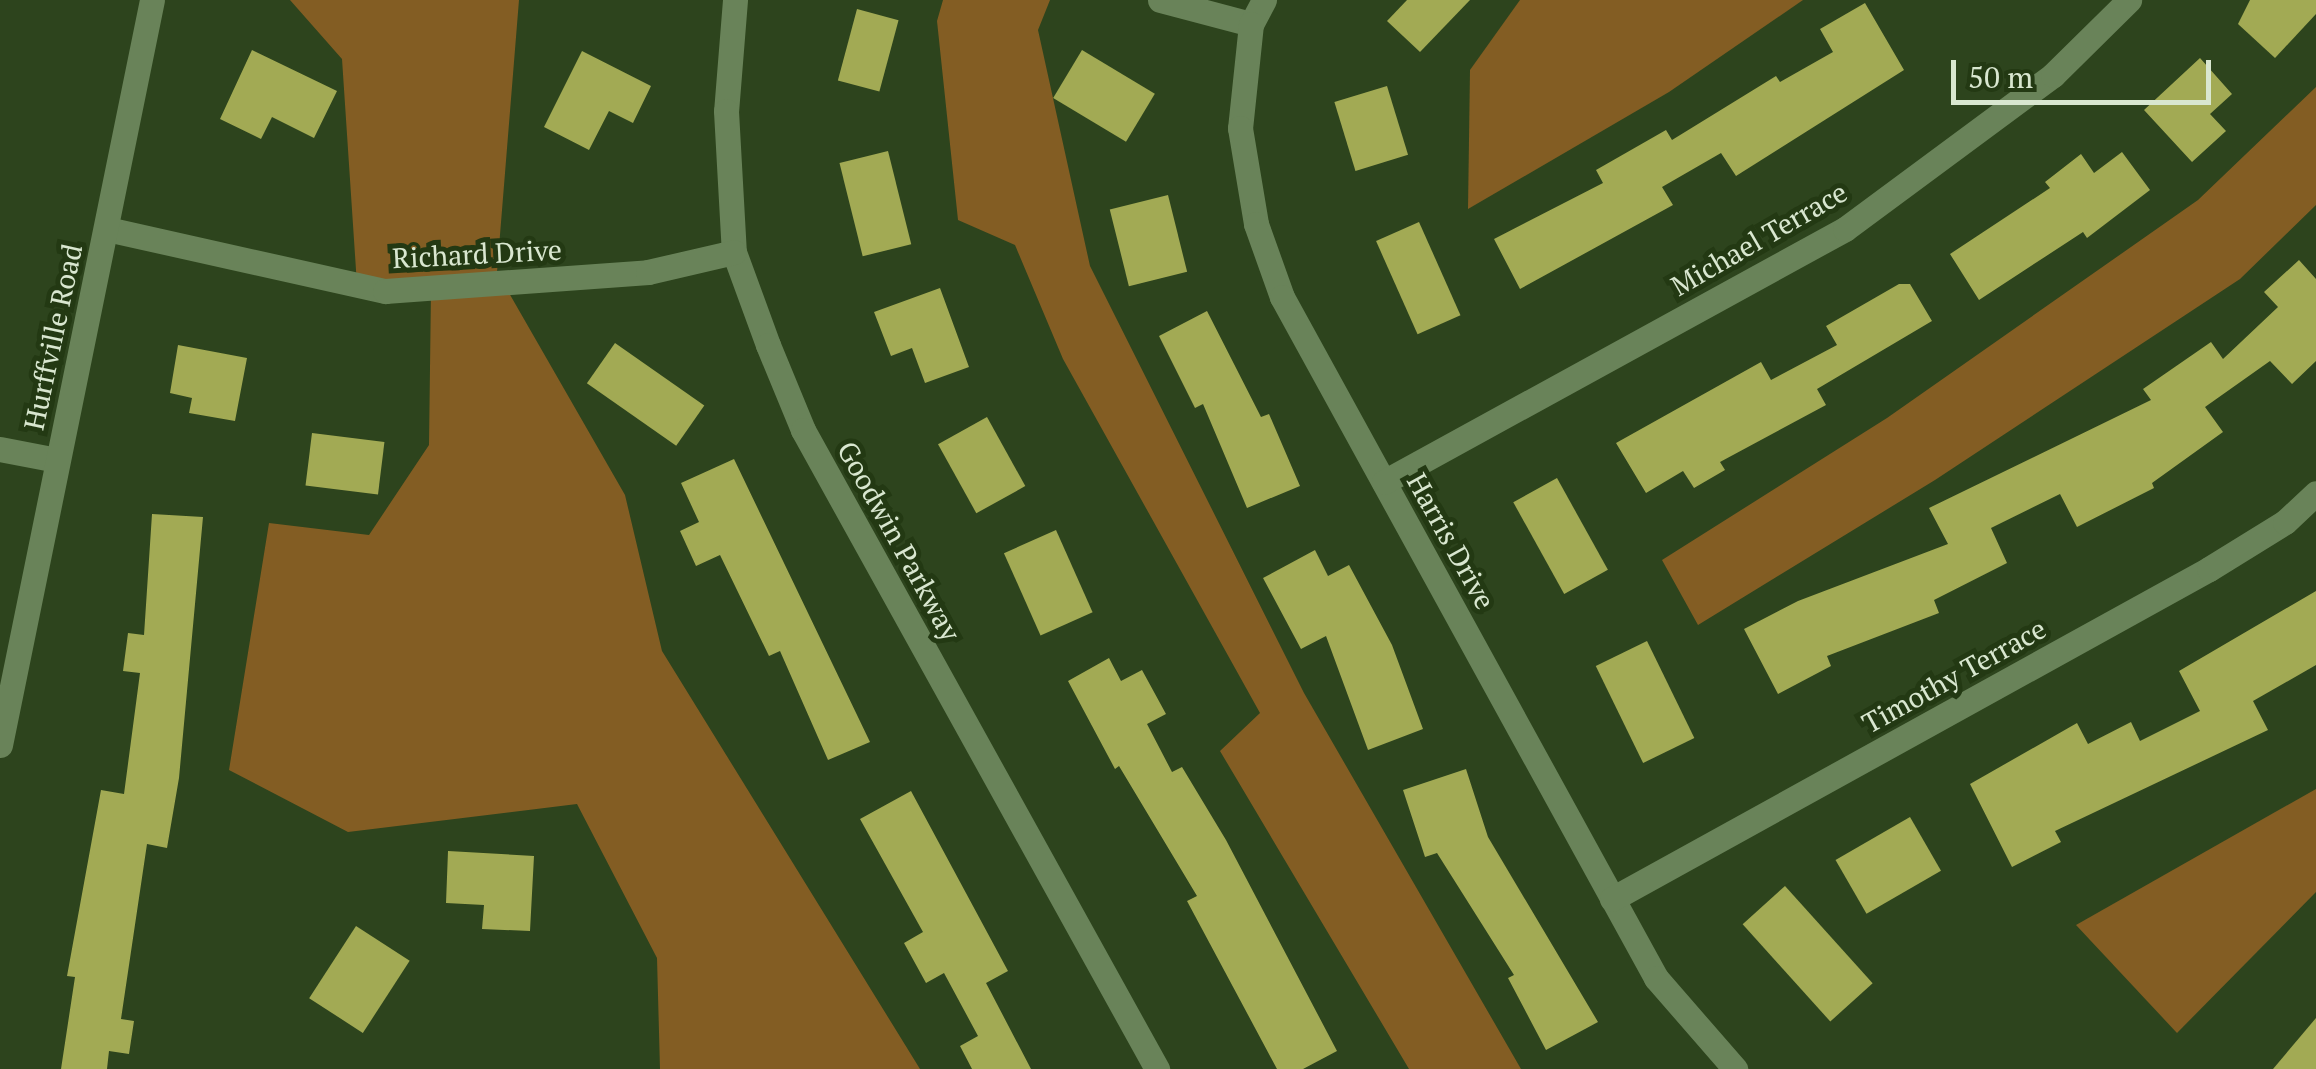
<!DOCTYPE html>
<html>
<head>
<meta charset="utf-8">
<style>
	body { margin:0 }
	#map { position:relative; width:2316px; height:1069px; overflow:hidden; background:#2d441d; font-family:"PT Serif",serif }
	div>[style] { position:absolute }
	.forest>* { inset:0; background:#835d23 }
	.building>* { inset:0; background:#a2aa54; transform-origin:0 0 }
	.minor>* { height:25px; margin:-12.5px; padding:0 12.5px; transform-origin:12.5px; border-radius:12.5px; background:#698359 }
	span { translate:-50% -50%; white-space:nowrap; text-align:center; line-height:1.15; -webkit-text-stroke:10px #233913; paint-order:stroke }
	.street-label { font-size:28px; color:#d9e7d0 }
	.scale { position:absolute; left:1951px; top:60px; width:260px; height:45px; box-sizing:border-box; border:5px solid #d9e7d0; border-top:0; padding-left:12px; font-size:30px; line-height:35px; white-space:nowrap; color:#d9e7d0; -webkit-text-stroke:8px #233913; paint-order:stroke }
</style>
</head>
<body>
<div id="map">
	<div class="forest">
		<div style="clip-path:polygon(290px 0,519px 0,497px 272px,625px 495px,662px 651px,920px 1069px,660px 1069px,657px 958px,577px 804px,348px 832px,229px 770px,269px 523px,369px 535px,429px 445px,431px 290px,357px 285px,342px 59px)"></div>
		<div style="clip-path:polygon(943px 0,1050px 0,1038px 30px,1090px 266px,1304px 693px,1521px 1069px,1409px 1069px,1220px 751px,1260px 713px,1063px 359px,1015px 245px,958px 220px,937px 21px)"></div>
		<div style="clip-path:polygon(1520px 0,1803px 0,1669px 92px,1468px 209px,1470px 70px)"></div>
		<div style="clip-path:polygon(2316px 87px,2316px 205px,2240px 279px,1935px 480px,1698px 625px,1662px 560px,1887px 418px,2198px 200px)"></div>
		<div style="clip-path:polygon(2316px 789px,2316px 892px,2177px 1033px,2076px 925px)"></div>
	</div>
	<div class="building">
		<div style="clip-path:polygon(1407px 0,1470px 0,1420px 52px,1387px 21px)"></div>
		<div style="clip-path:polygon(2250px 0,2316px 0,2316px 14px,2275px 58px,2238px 24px)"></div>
		<div style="clip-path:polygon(1865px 3px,1904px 70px,1736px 176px,1721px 153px,1662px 187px,1673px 205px,1520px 289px,1494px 239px,1603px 183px,1596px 170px,1666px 130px,1672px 140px,1776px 76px,1780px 82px,1833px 52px,1820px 29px)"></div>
		<div style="left:857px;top:9px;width:43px;height:74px;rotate:15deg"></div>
		<div style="clip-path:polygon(252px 50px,337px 91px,314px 138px,272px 117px,261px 139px,220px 119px)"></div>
		<div style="left:1082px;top:50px;width:85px;height:56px;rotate:31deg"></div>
		<div style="clip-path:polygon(582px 51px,651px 86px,633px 123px,609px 111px,589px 150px,544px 127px)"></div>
		<div style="clip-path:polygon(2200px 58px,2232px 94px,2210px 114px,2226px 131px,2192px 162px,2144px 110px)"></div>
		<div style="left:1387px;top:86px;width:72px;height:55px;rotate:73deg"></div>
		<div style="left:888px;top:151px;width:96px;height:50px;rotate:76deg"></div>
		<div style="clip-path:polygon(2122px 152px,2150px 190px,2087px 238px,2083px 232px,1979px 300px,1950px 254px,2050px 188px,2045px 182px,2081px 154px,2094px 173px)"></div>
		<div style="left:1168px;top:195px;width:79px;height:60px;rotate:76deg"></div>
		<div style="left:1419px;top:222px;width:102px;height:47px;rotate:66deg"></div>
		<div style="clip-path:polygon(2299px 260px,2316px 279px,2316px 361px,2292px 384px,2270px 361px,2205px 407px,2223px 432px,2152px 483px,2154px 488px,2077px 527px,2060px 494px,1991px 528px,2007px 563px,1934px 600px,1939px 613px,1827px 656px,1831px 666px,1778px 694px,1744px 629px,1798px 601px,1948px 544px,1929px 508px,2151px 400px,2143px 389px,2211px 342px,2223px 359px,2278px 307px,2264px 292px)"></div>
		<div style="clip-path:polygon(1899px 284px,1910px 284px,1932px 321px,1817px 389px,1826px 405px,1720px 462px,1725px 470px,1694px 488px,1683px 471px,1646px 493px,1616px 443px,1761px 362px,1771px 380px,1837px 345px,1826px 326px)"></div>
		<div style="clip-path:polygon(940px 288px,969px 367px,925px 383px,912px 348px,891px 356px,874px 312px)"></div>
		<div style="clip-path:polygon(1207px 311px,1261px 417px,1269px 414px,1300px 486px,1247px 508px,1203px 404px,1195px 408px,1159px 336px)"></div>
		<div style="left:615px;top:343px;width:109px;height:49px;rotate:35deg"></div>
		<div style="clip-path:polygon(178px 345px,247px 358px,235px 421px,189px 413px,192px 398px,170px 393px)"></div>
		<div style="left:987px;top:417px;width:79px;height:56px;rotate:61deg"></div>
		<div style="left:312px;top:433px;width:73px;height:53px;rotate:7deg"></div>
		<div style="clip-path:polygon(734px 459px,870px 742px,828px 760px,780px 651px,769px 656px,720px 555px,696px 566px,680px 531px,699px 522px,681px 483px)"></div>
		<div style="left:1557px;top:478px;width:105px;height:50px;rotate:61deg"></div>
		<div style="clip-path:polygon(152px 514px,203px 517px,179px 778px,167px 848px,147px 844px,121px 1019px,134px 1021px,129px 1054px,109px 1051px,107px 1069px,61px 1069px,75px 977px,67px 976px,101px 790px,124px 794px,140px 673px,123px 671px,128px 633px,144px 635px)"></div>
		<div style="left:1056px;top:530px;width:90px;height:57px;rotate:66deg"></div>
		<div style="clip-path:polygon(1315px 550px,1328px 576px,1349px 565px,1392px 645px,1423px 729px,1368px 750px,1326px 636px,1301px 649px,1263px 578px)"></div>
		<div style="clip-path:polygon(2316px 591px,2316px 665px,2253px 701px,2268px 730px,2055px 831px,2061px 842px,2012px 867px,1970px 784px,2077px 723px,2088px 744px,2131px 722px,2140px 741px,2200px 711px,2179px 671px)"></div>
		<div style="left:1647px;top:641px;width:108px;height:57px;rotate:64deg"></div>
		<div style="clip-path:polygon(1109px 658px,1121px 681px,1142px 670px,1166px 714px,1147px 724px,1172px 772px,1182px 767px,1226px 840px,1337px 1051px,1303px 1069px,1277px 1069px,1187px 901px,1197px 896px,1119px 766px,1115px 769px,1068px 681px)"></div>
		<div style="clip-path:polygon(1466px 769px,1488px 837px,1598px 1022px,1546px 1050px,1508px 978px,1514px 975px,1437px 853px,1425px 857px,1403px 790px)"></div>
		<div style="clip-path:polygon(911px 791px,1008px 971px,986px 983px,1031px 1069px,972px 1069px,960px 1046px,978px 1036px,944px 973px,926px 983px,904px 943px,923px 932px,860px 819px)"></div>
		<div style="left:1910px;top:817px;width:62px;height:86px;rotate:60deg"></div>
		<div style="clip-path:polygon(448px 851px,534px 856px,530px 931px,482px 929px,484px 905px,446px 903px)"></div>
		<div style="left:1785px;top:886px;width:131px;height:57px;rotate:48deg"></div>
		<div style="left:356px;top:926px;width:64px;height:86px;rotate:33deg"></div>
		<div style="clip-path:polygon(2316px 1018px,2316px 1069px,2273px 1069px)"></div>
	</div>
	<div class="minor">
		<div style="left:735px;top:0;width:111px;rotate:94.6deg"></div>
		<div style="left:726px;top:111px;width:141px;rotate:86.8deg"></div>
		<div style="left:734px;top:252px;width:99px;rotate:69.9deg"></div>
		<div style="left:768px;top:345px;width:92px;rotate:67.6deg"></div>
		<div style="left:803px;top:430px;width:731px;rotate:61.01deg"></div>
		<div style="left:1160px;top:0;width:94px;rotate:14.8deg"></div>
		<div style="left:1264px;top:0;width:27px;rotate:118deg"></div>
		<div style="left:1251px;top:24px;width:105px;rotate:96deg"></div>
		<div style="left:1240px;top:128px;width:97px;rotate:80.5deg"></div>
		<div style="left:1256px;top:224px;width:77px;rotate:70.4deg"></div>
		<div style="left:1282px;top:297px;width:777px;rotate:61.22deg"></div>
		<div style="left:1656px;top:978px;width:121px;rotate:49deg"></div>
		<div style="left:107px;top:229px;width:285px;rotate:12.6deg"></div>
		<div style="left:385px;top:291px;width:264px;rotate:-4.1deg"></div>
		<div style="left:648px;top:272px;width:88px;rotate:-13.1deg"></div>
		<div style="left:0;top:449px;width:58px;rotate:10.9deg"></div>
		<div style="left:1384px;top:482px;width:526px;rotate:-28.76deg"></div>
		<div style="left:1845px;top:229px;width:259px;rotate:-36.5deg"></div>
		<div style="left:2053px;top:75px;width:107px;rotate:-44.6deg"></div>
		<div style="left:0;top:745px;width:760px;rotate:-78.47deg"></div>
		<div style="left:1612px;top:899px;width:682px;rotate:-28.93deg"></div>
		<div style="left:2209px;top:569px;width:89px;rotate:-31.7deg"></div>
		<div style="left:2285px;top:522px;width:42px;rotate:-43.1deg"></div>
	</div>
	<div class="street-label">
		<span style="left:1759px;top:239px;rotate:-30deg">Michael Terrace</span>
		<span style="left:477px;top:254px;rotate:-3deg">Richard Drive</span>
		<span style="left:53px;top:337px;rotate:-78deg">Hurffville Road</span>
		<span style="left:899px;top:541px;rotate:61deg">Goodwin Parkway</span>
		<span style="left:1451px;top:541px;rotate:61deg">Harris Drive</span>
		<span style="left:1954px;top:676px;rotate:-29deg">Timothy Terrace</span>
	</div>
	<div class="scale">50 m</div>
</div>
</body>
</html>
